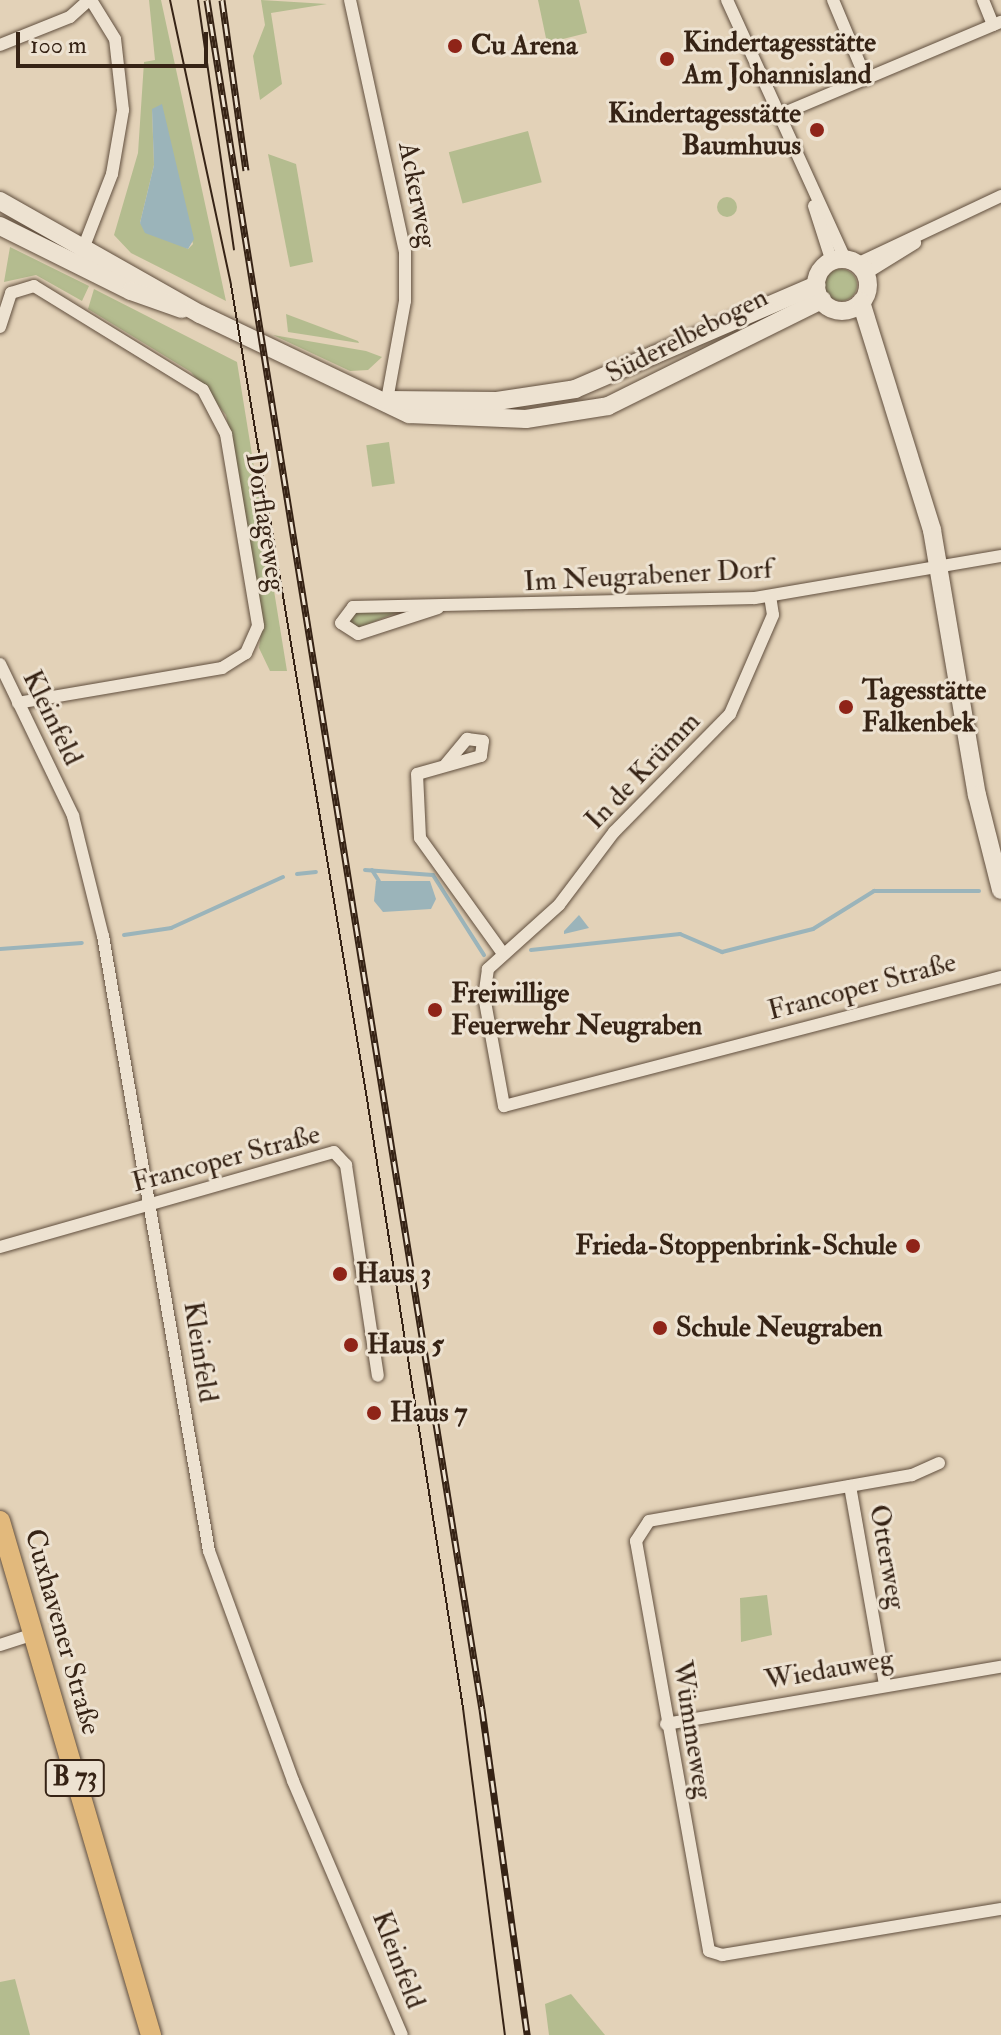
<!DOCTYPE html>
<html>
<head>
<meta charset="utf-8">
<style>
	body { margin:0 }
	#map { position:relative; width:1001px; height:2035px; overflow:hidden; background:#e3d2b8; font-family:"IM FELL Double Pica",serif }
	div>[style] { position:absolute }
	.green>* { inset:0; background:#b4bc8f; transform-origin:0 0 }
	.round { border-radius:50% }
	.water>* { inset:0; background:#9bb4ba }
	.stream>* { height:4px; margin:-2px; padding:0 2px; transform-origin:2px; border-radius:2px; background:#9bb4ba }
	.roads { filter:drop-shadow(0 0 2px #614f3e) drop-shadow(0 0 2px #614f3e) }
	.minor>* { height:12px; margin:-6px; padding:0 6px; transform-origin:6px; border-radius:6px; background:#ede2d1 }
	.secondary>* { height:18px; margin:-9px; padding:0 9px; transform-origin:9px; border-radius:9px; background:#ede2d1 }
	.secondary>.ring { margin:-9px; padding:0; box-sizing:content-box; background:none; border:18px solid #ede2d1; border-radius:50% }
	.primary>* { height:20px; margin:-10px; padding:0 10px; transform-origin:10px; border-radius:10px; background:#e2b97c }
	.tram>* { height:2px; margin:-1px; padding:0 1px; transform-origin:1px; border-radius:1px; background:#362315 }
	.rail>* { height:7px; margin-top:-3.5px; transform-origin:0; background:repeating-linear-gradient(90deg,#ede2d1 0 12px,#362315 0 24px); box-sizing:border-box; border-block:2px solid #362315 }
	.dots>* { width:22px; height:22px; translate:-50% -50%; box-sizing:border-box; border:4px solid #ede2d1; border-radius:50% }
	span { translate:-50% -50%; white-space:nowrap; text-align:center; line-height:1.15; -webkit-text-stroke:6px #ede2d1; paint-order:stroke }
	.shield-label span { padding:2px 6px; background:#ede2d1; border:2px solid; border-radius:6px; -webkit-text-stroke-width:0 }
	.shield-label { font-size:26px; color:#362315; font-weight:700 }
	.poi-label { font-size:28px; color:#362315; font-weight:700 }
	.left { translate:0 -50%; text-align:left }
	.right { translate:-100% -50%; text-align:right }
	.street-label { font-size:28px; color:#362315 }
	.scale { position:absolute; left:16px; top:32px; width:192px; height:36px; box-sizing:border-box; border:4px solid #362315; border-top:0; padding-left:10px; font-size:24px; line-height:28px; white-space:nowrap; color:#362315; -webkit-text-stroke:6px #ede2d1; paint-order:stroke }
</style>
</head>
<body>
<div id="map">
	<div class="green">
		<div style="clip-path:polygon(evenodd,149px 0,161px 0,226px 301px,131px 253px,114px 235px,138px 153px,144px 62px,155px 60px,149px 0,152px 109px,193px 244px,188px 249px,140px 223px,154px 165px,152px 109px)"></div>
		<div style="clip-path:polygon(261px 0,327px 4px,271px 13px,282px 84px,260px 100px,253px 56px,265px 25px)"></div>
		<div style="clip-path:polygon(538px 0,579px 0,587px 33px,547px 43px)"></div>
		<div style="left:528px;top:131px;width:53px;height:82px;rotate:75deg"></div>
		<div style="clip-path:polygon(268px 154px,296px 164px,313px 262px,290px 267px)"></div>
		<div class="round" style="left:717px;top:197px;width:20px;height:20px"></div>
		<div style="clip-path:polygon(10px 247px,89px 286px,82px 301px,36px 275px,4px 282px)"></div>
		<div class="round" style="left:825px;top:269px;width:32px;height:32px"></div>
		<div style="clip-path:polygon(94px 289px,237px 362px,287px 671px,270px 671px,259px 648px,263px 619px,226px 415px,191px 372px,88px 309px)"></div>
		<div style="clip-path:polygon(286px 314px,358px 341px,359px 343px,288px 332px)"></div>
		<div style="clip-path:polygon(273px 335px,366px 351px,382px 357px,368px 370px,350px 371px)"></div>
		<div style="left:389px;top:442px;width:42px;height:23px;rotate:82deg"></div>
		<div style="clip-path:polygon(400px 611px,354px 630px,348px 618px,357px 612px)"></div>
		<div style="clip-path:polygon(767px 1595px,772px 1635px,741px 1642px,740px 1598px)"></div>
		<div style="clip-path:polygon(15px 1979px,30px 2035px,0 2035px,0 1982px)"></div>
		<div style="clip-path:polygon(571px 1994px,605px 2035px,549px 2035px,545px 2004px)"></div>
	</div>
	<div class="water">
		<div style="clip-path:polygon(162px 104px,194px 239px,188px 249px,145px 233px,140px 223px,154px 165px,152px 109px)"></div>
		<div style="clip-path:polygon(376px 881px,430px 881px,436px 899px,431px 909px,383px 912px,374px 901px)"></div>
		<div style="clip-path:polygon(579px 915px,589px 928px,564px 934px,564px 931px)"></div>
	</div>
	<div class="stream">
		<div style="left:365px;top:870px;width:68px;rotate:4.2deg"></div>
		<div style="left:433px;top:875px;width:95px;rotate:57.5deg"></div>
		<div style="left:372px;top:870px;width:13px;rotate:58deg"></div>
		<div style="left:297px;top:874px;width:19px;rotate:-6deg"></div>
		<div style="left:124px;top:935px;width:48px;rotate:-8.5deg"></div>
		<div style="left:171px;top:928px;width:123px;rotate:-24.5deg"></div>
		<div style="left:0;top:949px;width:82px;rotate:-4.2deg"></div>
		<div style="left:531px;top:950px;width:150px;rotate:-6.1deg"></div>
		<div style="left:680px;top:934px;width:46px;rotate:23.2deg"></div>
		<div style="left:722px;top:952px;width:94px;rotate:-14.2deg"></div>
		<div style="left:813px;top:929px;width:72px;rotate:-31.9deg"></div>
		<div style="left:874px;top:891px;width:105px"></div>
	</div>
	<div class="roads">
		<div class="minor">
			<div style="left:350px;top:0;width:258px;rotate:77.7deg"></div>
			<div style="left:405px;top:252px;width:49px;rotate:90deg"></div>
			<div style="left:405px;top:301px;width:101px;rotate:100.3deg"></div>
			<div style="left:727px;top:0;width:285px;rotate:65.5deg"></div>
			<div style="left:833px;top:0;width:86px;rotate:67.3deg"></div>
			<div style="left:983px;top:0;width:27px;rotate:68deg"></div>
			<div style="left:0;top:45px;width:75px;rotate:-21.8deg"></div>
			<div style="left:70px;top:17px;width:25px;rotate:-42deg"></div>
			<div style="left:777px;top:116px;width:243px;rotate:-22.8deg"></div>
			<div style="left:814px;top:206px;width:59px;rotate:72.2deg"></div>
			<div style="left:81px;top:254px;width:86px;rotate:-68.8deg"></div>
			<div style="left:112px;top:174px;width:65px;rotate:-80.2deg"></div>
			<div style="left:123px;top:110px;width:71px;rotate:-96.4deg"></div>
			<div style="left:115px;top:39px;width:46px;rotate:-121.6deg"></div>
			<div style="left:857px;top:264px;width:159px;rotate:-25.3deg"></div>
			<div style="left:865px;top:274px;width:59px;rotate:-31.8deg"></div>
			<div style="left:0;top:327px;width:36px;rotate:-72deg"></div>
			<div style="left:11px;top:293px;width:24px;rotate:-17deg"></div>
			<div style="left:34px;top:286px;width:198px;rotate:31.6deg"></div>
			<div style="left:203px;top:390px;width:50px;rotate:62.4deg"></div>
			<div style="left:226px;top:434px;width:195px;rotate:80.5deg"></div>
			<div style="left:258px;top:626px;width:30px;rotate:114deg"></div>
			<div style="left:246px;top:653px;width:28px;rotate:148deg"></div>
			<div style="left:222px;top:668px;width:207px;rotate:170.3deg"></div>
			<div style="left:770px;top:596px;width:19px;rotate:81deg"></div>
			<div style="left:773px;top:615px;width:108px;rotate:113.5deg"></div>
			<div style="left:730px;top:714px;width:165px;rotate:134.5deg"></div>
			<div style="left:614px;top:832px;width:91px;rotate:127deg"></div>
			<div style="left:559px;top:905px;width:96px;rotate:138deg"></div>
			<div style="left:488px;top:969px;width:27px;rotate:98deg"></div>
			<div style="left:484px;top:996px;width:112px;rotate:79.7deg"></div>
			<div style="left:504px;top:1106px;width:513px;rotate:-14.55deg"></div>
			<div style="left:438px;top:608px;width:84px;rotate:162deg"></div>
			<div style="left:358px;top:634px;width:20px;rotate:-147deg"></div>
			<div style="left:341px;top:623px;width:20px;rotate:-53deg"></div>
			<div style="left:353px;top:607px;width:402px;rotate:-1.3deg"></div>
			<div style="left:755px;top:598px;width:250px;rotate:-9.7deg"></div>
			<div style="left:0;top:664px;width:169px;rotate:64.3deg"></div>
			<div style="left:73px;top:816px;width:124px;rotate:76deg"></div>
			<div style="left:103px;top:936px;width:624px;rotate:80.22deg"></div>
			<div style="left:209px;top:1551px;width:245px;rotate:69.9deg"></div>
			<div style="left:293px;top:1781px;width:276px;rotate:66.8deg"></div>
			<div style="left:446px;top:764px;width:33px;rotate:-50deg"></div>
			<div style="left:467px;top:739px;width:16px;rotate:7deg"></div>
			<div style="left:483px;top:741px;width:15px;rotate:98deg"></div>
			<div style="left:481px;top:756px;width:66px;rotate:164.3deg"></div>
			<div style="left:417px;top:774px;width:64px;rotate:87.3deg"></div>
			<div style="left:420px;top:838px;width:140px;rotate:54.3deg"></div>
			<div style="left:0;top:1247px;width:347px;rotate:-15.9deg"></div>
			<div style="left:334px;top:1152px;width:18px;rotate:47deg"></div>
			<div style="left:346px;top:1165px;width:213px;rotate:81.4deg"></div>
			<div style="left:939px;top:1463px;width:30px;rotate:156deg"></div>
			<div style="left:912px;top:1475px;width:267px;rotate:170.1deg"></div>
			<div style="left:649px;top:1521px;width:24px;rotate:123deg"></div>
			<div style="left:636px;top:1541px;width:416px;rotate:79.9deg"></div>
			<div style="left:709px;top:1951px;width:14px;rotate:17deg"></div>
			<div style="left:722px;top:1955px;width:283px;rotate:-9.4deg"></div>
			<div style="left:850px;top:1486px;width:201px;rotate:80deg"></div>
			<div style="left:0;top:1645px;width:35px;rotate:-18deg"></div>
			<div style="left:666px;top:1724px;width:340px;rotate:-9.7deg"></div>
		</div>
		<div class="secondary">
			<div style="left:0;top:201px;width:230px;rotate:29.5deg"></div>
			<div style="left:200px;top:314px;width:232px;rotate:25.6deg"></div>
			<div style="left:409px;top:414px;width:117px;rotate:2.4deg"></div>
			<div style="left:526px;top:419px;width:83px;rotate:-9deg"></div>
			<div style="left:608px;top:406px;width:239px;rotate:-26.4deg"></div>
			<div style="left:0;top:226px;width:146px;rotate:26.4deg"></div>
			<div style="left:131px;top:291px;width:54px;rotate:19.4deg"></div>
			<div class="ring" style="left:816px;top:259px;width:34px;height:34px"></div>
			<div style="left:861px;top:302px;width:239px;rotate:72.7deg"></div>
			<div style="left:932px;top:530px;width:269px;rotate:80.4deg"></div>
			<div style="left:977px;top:795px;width:98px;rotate:75.8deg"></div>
			<div style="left:387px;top:400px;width:110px;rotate:0.5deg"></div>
			<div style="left:497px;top:401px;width:79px;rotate:-8.7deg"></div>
			<div style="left:575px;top:389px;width:263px;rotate:-23.3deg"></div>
		</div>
		<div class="primary">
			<div style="left:0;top:1521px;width:536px;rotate:73.63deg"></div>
		</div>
	</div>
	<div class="tram">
		<div style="left:170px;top:0;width:291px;rotate:77.9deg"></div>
		<div style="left:231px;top:285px;width:825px;rotate:80.51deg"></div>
		<div style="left:367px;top:1099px;width:617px;rotate:81.04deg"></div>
		<div style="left:463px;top:1708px;width:330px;rotate:82.7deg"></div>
		<div style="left:198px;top:0;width:252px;rotate:81.8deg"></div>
	</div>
	<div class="rail">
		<div style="left:207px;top:0;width:1731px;rotate:80.86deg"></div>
		<div style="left:482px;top:1709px;width:329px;rotate:82.1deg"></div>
		<div style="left:222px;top:0;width:172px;rotate:82deg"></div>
	</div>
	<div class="dots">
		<div style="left:455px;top:46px;background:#8f2418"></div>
		<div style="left:667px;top:59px;background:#8f2418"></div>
		<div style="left:817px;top:130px;background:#8f2418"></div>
		<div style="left:846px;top:707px;background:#8f2418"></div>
		<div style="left:435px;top:1010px;background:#8f2418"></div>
		<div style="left:913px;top:1246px;background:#8f2418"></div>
		<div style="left:340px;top:1274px;background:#8f2418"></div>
		<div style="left:660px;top:1328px;background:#8f2418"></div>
		<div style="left:351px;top:1345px;background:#8f2418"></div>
		<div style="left:374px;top:1413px;background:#8f2418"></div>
	</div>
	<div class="shield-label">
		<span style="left:75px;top:1778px">B 73</span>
	</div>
	<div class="poi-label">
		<span class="left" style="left:683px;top:59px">Kindertagesstätte<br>Am Johannisland</span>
		<span class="left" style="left:471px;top:46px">Cu Arena</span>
		<span class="right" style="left:801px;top:130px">Kindertagesstätte<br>Baumhuus</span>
		<span class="left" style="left:862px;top:707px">Tagesstätte<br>Falkenbek</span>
		<span class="left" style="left:451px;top:1010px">Freiwillige<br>Feuerwehr Neugraben</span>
		<span class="right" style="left:897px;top:1246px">Frieda-Stoppenbrink-Schule</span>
		<span class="left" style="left:356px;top:1274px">Haus 3</span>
		<span class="left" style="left:676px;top:1328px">Schule Neugraben</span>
		<span class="left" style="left:367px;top:1345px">Haus 5</span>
		<span class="left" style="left:390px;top:1413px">Haus 7</span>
	</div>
	<div class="street-label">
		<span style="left:417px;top:195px;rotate:79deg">Ackerweg</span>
		<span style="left:687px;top:336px;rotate:-27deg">Süderelbebogen</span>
		<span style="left:265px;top:522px;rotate:81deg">Dorflageweg</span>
		<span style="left:648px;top:576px;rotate:-3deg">Im Neugrabener Dorf</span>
		<span style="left:52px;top:718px;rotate:64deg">Kleinfeld</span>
		<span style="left:643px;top:771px;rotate:-46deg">In de Krümm</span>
		<span style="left:862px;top:987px;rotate:-15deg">Francoper Straße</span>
		<span style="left:226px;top:1159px;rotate:-15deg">Francoper Straße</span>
		<span style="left:200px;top:1352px;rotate:81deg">Kleinfeld</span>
		<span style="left:887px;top:1557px;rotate:80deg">Otterweg</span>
		<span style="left:62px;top:1632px;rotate:74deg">Cuxhavener Straße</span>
		<span style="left:829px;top:1670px;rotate:-10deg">Wiedauweg</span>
		<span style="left:692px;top:1730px;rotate:81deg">Wümmeweg</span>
		<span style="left:398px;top:1960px;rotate:69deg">Kleinfeld</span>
	</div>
	<div class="scale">100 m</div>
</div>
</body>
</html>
